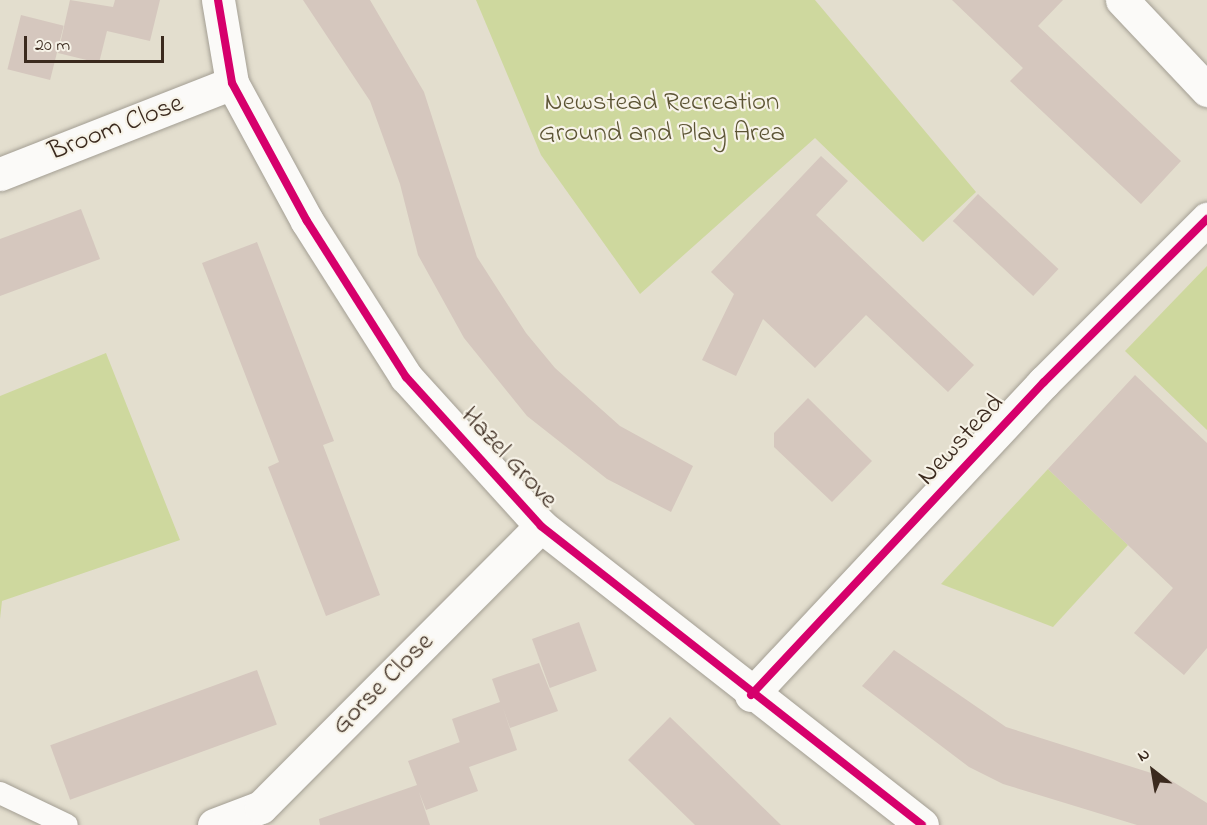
<!DOCTYPE html>
<html>
<head>
<meta charset="utf-8">
<style>
	body { margin:0 }
	#map { position:relative; width:1207px; height:825px; overflow:hidden; background:#e3dece; font-family:"Indie Flower",sans-serif }
	div>[style] { position:absolute }
	.green>* { inset:0; background:#ced89e }
	.building>* { inset:0; background:#d5c7be; transform-origin:0 0 }
	.roads { filter:drop-shadow(0 0 2px #a39e93) drop-shadow(0 0 2px #a39e93) }
	.lane>* { height:22px; margin:-11px; padding:0 11px; transform-origin:11px; border-radius:11px; background:#fbfaf8 }
	.street>* { height:33px; margin:-16.5px; padding:0 16.5px; transform-origin:16.5px; border-radius:16.5px; background:#fbfaf8 }
	.cycleway>* { height:8px; margin:-4px; padding:0 4px; transform-origin:4px; border-radius:4px; background:#d6006c }
	span { translate:-50% -50%; white-space:nowrap; text-align:center; line-height:1.15; -webkit-text-stroke:4.5px #f7f3e8; paint-order:stroke }
	.park-label { font-size:27px; color:#5c5434 }
	.street-label { font-size:27px; color:#3b2a1e }
	.north { position:absolute; left:1123px; top:741px; width:60px; height:60px; -webkit-text-stroke:4px #f7f3e8; paint-order:stroke; rotate:329deg; font-size:16px; font-weight:700; line-height:24px; text-align:center; color:#3b2a1e }
	.north::after { content:''; display:block; margin:auto; width:21px; height:27px; background:#3b2a1e; clip-path:polygon(50% 0,100% 100%,50% 72%,0 100%) }
	.scale { position:absolute; left:24px; top:36px; width:140px; height:27px; box-sizing:border-box; border:3px solid #3b2a1e; border-top:0; padding-left:8px; font-size:18px; line-height:21px; white-space:nowrap; color:#3b2a1e; -webkit-text-stroke:4px #f7f3e8; paint-order:stroke }
</style>
</head>
<body>
<div id="map">
	<div class="green">
		<div style="clip-path:polygon(476px 0,815px 0,976px 192px,923px 242px,815px 138px,640px 294px,541px 155px)"></div>
		<div style="clip-path:polygon(1207px 266px,1207px 430px,1125px 351px)"></div>
		<div style="clip-path:polygon(106px 353px,180px 540px,2px 601px,0 619px,0 396px)"></div>
		<div style="clip-path:polygon(1048px 469px,1128px 545px,1053px 627px,941px 584px)"></div>
	</div>
	<div class="building">
		<div style="clip-path:polygon(70px 0,113px 7px,115px 0,160px 0,150px 41px,107px 31px,99px 63px,58px 53px)"></div>
		<div style="clip-path:polygon(303px 0,370px 0,424px 92px,477px 257px,526px 333px,555px 368px,620px 426px,693px 466px,671px 512px,607px 479px,527px 416px,464px 338px,418px 255px,400px 184px,370px 101px)"></div>
		<div style="clip-path:polygon(952px 0,1063px 0,1038px 26px,1181px 161px,1141px 204px,1010px 81px,1023px 68px)"></div>
		<div style="left:21px;top:15px;width:44px;height:56px;rotate:14deg"></div>
		<div style="clip-path:polygon(821px 156px,848px 181px,816px 215px,974px 365px,948px 392px,866px 315px,815px 368px,763px 319px,736px 376px,702px 360px,734px 294px,711px 272px)"></div>
		<div style="left:978px;top:194px;width:110px;height:37px;rotate:43deg"></div>
		<div style="clip-path:polygon(81px 209px,100px 259px,0 296px,0 239px)"></div>
		<div style="clip-path:polygon(257px 242px,334px 441px,323px 445px,380px 595px,326px 616px,268px 467px,279px 462px,202px 263px)"></div>
		<div style="clip-path:polygon(1135px 375px,1207px 443px,1207px 648px,1184px 675px,1134px 633px,1173px 588px,1048px 469px)"></div>
		<div style="clip-path:polygon(808px 398px,872px 461px,832px 502px,774px 447px,774px 433px)"></div>
		<div style="left:579px;top:622px;width:52px;height:50px;rotate:70deg"></div>
		<div style="clip-path:polygon(894px 650px,1006px 727px,1167px 778px,1207px 803px,1207px 825px,1137px 825px,1003px 784px,969px 767px,862px 686px)"></div>
		<div style="clip-path:polygon(539px 663px,558px 711px,510px 728px,503px 708px,517px 750px,469px 767px,478px 791px,426px 810px,419px 792px,430px 825px,320px 825px,319px 819px,417px 785px,408px 761px,460px 742px,462px 749px,452px 719px,500px 702px,492px 679px)"></div>
		<div style="left:257px;top:670px;width:58px;height:220px;rotate:70deg"></div>
		<div style="clip-path:polygon(670px 717px,702px 748px,781px 825px,695px 825px,628px 760px)"></div>
	</div>
	<div class="roads">
		<div class="lane">
			<div style="left:0;top:793px;width:74px;rotate:25.5deg"></div>
		</div>
		<div class="street">
			<div style="left:218px;top:0;width:84px;rotate:80.4deg"></div>
			<div style="left:232px;top:83px;width:157px;rotate:61.5deg"></div>
			<div style="left:307px;top:221px;width:185px;rotate:57.6deg"></div>
			<div style="left:406px;top:377px;width:201px;rotate:47.8deg"></div>
			<div style="left:541px;top:526px;width:484px;rotate:38.1deg"></div>
			<div style="left:1122px;top:0;width:124px;rotate:46.6deg"></div>
			<div style="left:0;top:174px;width:249px;rotate:-21.4deg"></div>
			<div style="left:751px;top:695px;width:429px;rotate:-46.9deg"></div>
			<div style="left:1044px;top:382px;width:231px;rotate:-45deg"></div>
			<div style="left:214px;top:825px;width:50px;rotate:-21deg"></div>
			<div style="left:261px;top:807px;width:397px;rotate:-45.1deg"></div>
		</div>
	</div>
	<div class="cycleway">
		<div style="left:218px;top:0;width:84px;rotate:80.4deg"></div>
		<div style="left:232px;top:83px;width:157px;rotate:61.5deg"></div>
		<div style="left:307px;top:221px;width:185px;rotate:57.6deg"></div>
		<div style="left:406px;top:377px;width:201px;rotate:47.8deg"></div>
		<div style="left:541px;top:526px;width:484px;rotate:38.1deg"></div>
		<div style="left:751px;top:695px;width:429px;rotate:-46.9deg"></div>
		<div style="left:1044px;top:382px;width:231px;rotate:-45deg"></div>
	</div>
	<div class="park-label">
		<span style="left:662px;top:118px">Newstead Recreation<br>Ground and Play Area</span>
	</div>
	<div class="street-label">
		<span style="left:116px;top:128px;rotate:-21deg">Broom Close</span>
		<span style="left:961px;top:440px;rotate:-47deg">Newstead</span>
		<span style="left:509px;top:458px;rotate:47deg">Hazel Grove</span>
		<span style="left:383px;top:684px;rotate:-45deg">Gorse Close</span>
	</div>
	<div class="north">N</div>
	<div class="scale">20 m</div>
</div>
</body>
</html>
